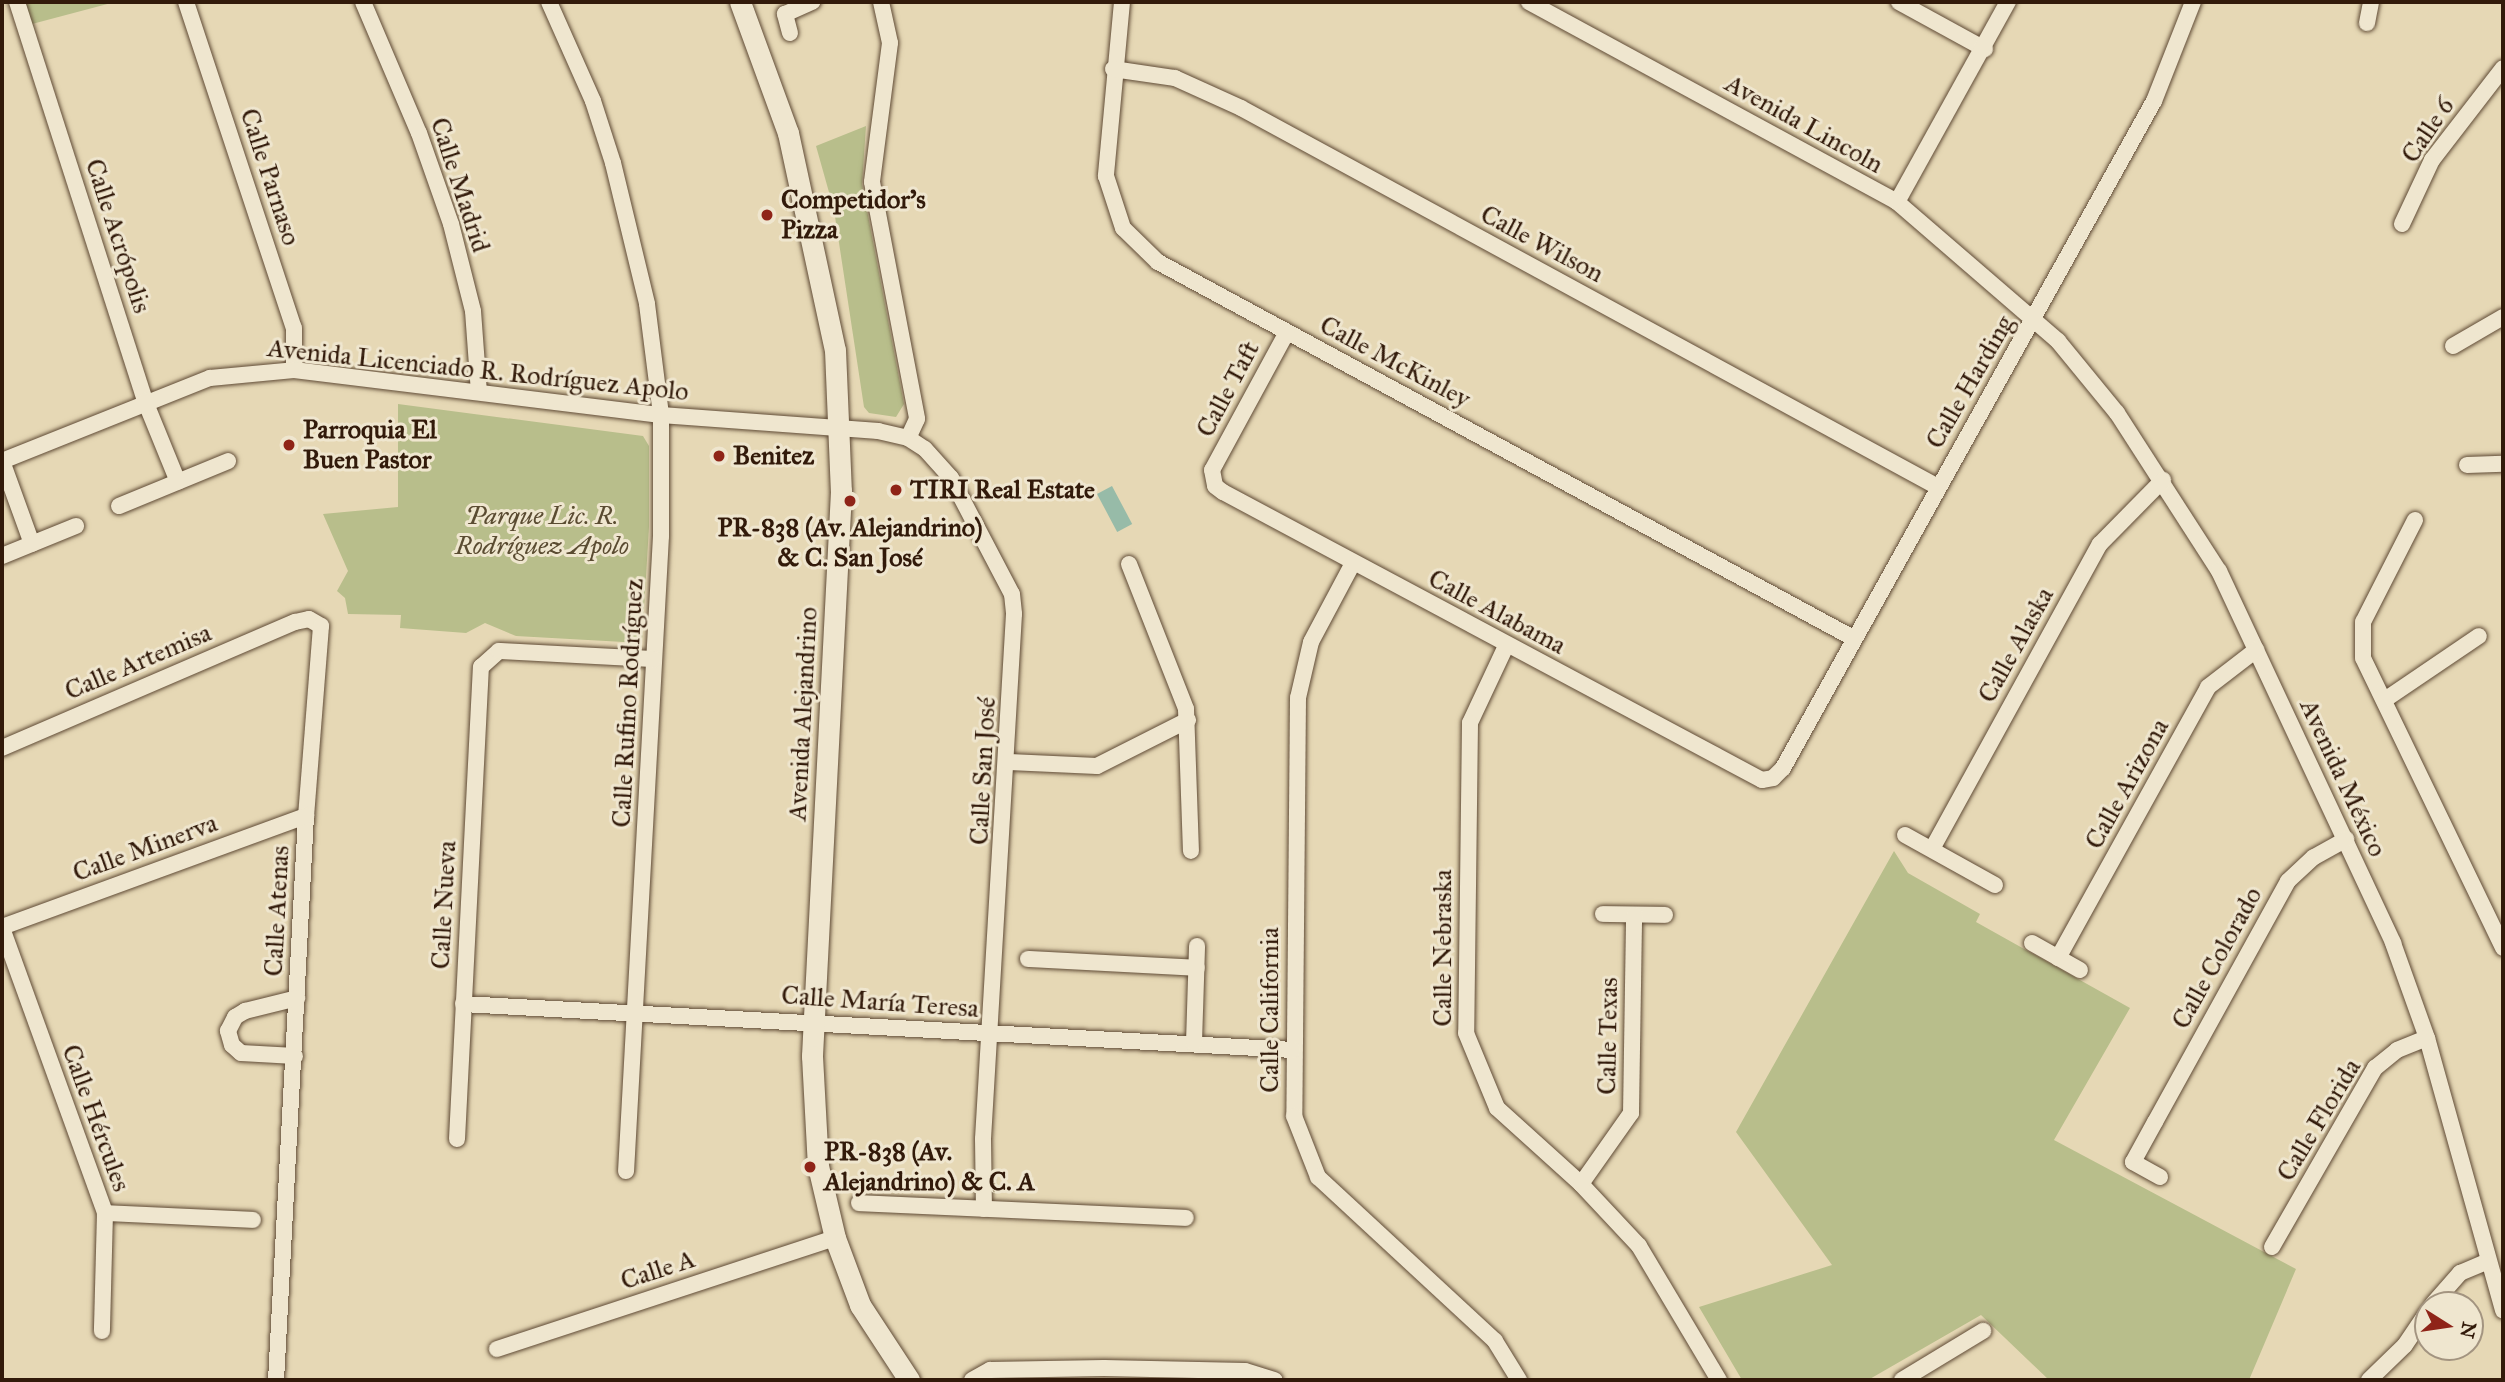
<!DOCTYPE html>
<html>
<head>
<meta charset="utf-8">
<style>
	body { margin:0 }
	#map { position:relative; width:2505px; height:1382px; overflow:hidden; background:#e6d8b5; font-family:"IM FELL Great Primer",serif }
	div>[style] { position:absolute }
	.green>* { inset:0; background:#b8be8b }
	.water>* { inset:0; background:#97bba8; transform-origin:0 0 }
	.roads { filter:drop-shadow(0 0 2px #5f4a35) drop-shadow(0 0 2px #5f4a35) }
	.street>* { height:16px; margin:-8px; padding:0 8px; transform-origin:8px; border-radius:8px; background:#efe6cf }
	.secondary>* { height:21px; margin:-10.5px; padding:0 10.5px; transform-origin:10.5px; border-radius:10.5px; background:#efe6cf }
	.dots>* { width:19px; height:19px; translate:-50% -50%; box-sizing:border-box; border:4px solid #efe6cf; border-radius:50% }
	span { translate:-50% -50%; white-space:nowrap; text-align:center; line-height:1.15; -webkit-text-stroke:6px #efe6cf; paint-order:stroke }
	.street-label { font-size:26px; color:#321a0a }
	.poi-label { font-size:26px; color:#321a0a; font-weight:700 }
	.left { translate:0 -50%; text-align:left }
	.park-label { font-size:26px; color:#5a4b31; font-style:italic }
	.frame { position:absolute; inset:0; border:4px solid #321a0a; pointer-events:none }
	.north { position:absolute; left:2414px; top:1291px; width:70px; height:70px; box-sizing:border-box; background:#efe6cf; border:2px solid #a39480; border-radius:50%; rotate:102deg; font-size:19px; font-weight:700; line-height:28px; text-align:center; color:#321a0a }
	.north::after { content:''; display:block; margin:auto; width:24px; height:32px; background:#8f2418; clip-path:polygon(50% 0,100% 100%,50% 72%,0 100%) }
</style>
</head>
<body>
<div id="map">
	<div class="green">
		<div style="clip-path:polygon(25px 2px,115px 2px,32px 24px)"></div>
		<div style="clip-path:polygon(866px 126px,862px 184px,904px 404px,896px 417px,869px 413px,864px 407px,834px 210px,816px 146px)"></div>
		<div style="clip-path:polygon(398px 404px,643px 436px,649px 446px,649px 527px,642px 643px,516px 636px,485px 623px,466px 633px,400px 628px,401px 615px,348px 614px,345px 598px,337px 591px,348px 571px,323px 514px,398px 507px)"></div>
		<div style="clip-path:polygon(1894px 851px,1908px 873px,1980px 914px,1976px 922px,2130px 1008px,2054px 1140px,2296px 1269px,2249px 1380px,2049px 1380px,1981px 1315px,1868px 1380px,1742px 1380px,1699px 1307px,1832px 1265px,1736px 1132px)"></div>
	</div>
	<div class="water">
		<div style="left:1112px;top:486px;width:43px;height:17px;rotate:62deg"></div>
	</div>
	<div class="roads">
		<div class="street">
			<div style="left:17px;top:2px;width:419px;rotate:72.2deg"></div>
			<div style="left:145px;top:401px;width:87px;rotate:67.8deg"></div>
			<div style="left:186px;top:2px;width:343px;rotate:71.7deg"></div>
			<div style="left:294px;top:328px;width:42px;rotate:90deg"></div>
			<div style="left:363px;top:2px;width:142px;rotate:66.9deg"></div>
			<div style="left:419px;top:133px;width:96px;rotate:70.6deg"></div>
			<div style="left:451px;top:224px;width:90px;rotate:75.8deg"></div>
			<div style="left:473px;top:311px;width:81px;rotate:85.8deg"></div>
			<div style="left:549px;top:2px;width:108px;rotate:66deg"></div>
			<div style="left:593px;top:101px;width:65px;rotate:72.1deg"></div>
			<div style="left:613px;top:163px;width:145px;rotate:76.4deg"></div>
			<div style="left:647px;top:304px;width:112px;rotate:82.8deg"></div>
			<div style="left:661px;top:415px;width:121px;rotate:90deg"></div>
			<div style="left:661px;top:536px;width:636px;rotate:93.15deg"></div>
			<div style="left:881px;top:2px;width:42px;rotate:77.6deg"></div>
			<div style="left:890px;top:43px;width:140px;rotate:97.4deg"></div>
			<div style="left:872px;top:182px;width:241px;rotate:79.2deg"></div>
			<div style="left:917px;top:419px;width:21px;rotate:115deg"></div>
			<div style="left:1122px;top:2px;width:175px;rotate:95.3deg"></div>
			<div style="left:1106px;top:176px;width:55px;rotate:71.9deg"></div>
			<div style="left:1123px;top:228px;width:49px;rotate:44.2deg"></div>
			<div style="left:1158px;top:262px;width:792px;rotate:28.41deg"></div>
			<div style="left:1529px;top:2px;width:419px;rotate:28.5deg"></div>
			<div style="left:1897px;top:202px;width:213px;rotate:40.8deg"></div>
			<div style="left:2058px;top:341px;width:93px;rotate:50.7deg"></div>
			<div style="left:2117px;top:413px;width:188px;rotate:57.2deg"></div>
			<div style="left:2219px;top:571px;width:411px;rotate:64.9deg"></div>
			<div style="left:2393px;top:943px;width:101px;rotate:70.3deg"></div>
			<div style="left:2427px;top:1038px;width:283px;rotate:74.4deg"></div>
			<div style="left:1899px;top:2px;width:98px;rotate:28.7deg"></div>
			<div style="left:2367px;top:23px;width:21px;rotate:-79deg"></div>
			<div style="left:790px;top:33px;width:20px;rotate:-105deg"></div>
			<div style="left:785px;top:14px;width:30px;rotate:-24deg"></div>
			<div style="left:1113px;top:69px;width:63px;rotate:8.3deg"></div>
			<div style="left:1175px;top:78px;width:72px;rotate:24.4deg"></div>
			<div style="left:1241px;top:108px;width:793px;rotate:28.54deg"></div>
			<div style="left:1897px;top:202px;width:229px;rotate:-61deg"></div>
			<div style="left:2402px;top:224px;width:71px;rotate:-64.9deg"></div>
			<div style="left:2432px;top:160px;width:116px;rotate:-52.3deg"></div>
			<div style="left:1287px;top:332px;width:157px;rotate:118.5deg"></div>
			<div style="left:1212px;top:470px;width:16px;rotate:79deg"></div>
			<div style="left:1215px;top:486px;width:10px;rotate:37deg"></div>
			<div style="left:1223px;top:492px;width:611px;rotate:28.12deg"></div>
			<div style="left:1762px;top:780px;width:11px;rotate:-10deg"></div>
			<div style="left:1773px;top:778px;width:14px;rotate:-45deg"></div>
			<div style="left:1783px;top:768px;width:763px;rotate:-60.92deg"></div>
			<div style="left:2154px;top:101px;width:106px;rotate:-68.5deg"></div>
			<div style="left:2453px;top:346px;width:58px;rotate:-30.1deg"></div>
			<div style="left:2px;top:461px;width:224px;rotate:-21.8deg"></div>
			<div style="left:210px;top:378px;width:84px;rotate:-5.4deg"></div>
			<div style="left:294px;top:370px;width:370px;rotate:7deg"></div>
			<div style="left:661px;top:415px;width:218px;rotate:4.2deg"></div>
			<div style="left:878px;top:431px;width:31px;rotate:13deg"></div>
			<div style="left:908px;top:438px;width:20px;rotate:33deg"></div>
			<div style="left:925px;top:449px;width:39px;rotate:48deg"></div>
			<div style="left:951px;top:478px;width:131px;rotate:62.3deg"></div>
			<div style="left:1012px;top:594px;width:20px;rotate:84deg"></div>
			<div style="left:1014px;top:614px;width:526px;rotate:93.38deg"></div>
			<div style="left:983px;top:1139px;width:70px;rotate:89.2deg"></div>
			<div style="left:2px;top:461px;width:88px;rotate:70.1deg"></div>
			<div style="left:2467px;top:465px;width:36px;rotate:-2deg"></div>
			<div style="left:119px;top:506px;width:118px;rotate:-22.4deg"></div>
			<div style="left:2415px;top:520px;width:114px;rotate:117deg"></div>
			<div style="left:2363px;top:622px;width:36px;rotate:90deg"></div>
			<div style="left:2363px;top:658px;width:322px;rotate:64.2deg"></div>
			<div style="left:2px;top:556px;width:80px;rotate:-22.1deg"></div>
			<div style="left:1353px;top:563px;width:89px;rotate:118deg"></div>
			<div style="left:1311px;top:642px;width:57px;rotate:103.1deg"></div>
			<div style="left:1298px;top:698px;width:418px;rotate:90.5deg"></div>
			<div style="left:1294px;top:1116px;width:66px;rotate:68.5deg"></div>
			<div style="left:1318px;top:1177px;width:241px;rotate:42.8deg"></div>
			<div style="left:1495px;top:1341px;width:46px;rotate:58.4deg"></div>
			<div style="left:1129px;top:564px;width:156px;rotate:68.5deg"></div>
			<div style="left:1186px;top:709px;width:142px;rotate:88deg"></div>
			<div style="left:1506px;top:646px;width:85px;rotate:115.1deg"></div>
			<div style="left:1470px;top:723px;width:310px;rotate:90.7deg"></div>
			<div style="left:1466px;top:1033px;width:81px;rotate:67.5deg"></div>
			<div style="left:1497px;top:1108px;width:113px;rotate:42.1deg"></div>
			<div style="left:1581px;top:1184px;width:85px;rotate:46.9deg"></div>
			<div style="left:1639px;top:1246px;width:156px;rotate:59.2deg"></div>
			<div style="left:2386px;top:699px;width:112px;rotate:-34.1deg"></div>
			<div style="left:2px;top:748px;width:319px;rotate:-23.3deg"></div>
			<div style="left:295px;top:622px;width:14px;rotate:-12deg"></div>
			<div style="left:309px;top:619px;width:14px;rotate:30deg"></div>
			<div style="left:321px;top:626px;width:191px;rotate:94.5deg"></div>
			<div style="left:306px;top:816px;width:565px;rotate:93.04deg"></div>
			<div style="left:1009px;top:762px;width:88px;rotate:2.6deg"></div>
			<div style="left:1097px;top:766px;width:102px;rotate:-26.8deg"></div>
			<div style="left:1905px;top:835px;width:103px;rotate:29.1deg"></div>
			<div style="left:1932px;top:849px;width:348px;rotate:-61.2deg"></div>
			<div style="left:2100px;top:544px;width:90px;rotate:-45.5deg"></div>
			<div style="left:1603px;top:914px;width:62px;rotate:0.9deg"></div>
			<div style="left:2px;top:927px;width:324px;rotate:-20.1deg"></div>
			<div style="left:2px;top:928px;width:303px;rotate:70.1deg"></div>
			<div style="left:105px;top:1213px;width:118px;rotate:91.5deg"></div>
			<div style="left:2032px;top:943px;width:55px;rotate:29.4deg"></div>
			<div style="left:2058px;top:958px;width:310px;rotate:-61deg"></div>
			<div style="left:2208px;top:687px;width:61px;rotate:-37.6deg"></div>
			<div style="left:1028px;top:959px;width:169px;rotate:3deg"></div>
			<div style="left:463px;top:1004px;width:831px;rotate:3.17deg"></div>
			<div style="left:1194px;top:1043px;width:97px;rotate:-88.2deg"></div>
			<div style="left:295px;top:1056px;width:54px;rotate:-176.8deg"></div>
			<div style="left:241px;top:1053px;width:12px;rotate:-138deg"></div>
			<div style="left:232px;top:1045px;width:15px;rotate:-106deg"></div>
			<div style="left:228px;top:1031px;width:16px;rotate:-63deg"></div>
			<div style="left:235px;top:1017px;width:12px;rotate:-31deg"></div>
			<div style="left:245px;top:1011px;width:54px;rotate:-14deg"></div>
			<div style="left:457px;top:1139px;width:473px;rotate:-87.1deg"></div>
			<div style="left:481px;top:667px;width:24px;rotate:-42deg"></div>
			<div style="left:499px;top:651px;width:155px;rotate:3deg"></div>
			<div style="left:2160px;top:1177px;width:31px;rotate:-151deg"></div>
			<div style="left:2133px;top:1162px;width:46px;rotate:-61.2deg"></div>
			<div style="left:2155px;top:1122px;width:275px;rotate:-61.1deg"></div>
			<div style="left:2288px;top:881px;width:35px;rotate:-43deg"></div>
			<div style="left:2314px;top:857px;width:37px;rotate:-29deg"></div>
			<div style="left:1581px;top:1184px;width:87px;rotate:-54.8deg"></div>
			<div style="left:1631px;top:1113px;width:198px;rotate:-89.1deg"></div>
			<div style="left:859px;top:1203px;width:327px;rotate:2.6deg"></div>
			<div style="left:105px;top:1213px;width:148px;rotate:2.7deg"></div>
			<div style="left:2272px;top:1247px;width:207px;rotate:-60.1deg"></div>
			<div style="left:2375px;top:1068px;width:28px;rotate:-39deg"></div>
			<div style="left:2397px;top:1050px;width:32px;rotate:-22deg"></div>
			<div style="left:2432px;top:1305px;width:43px;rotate:-48.8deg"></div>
			<div style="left:2460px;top:1273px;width:28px;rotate:-23deg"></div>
			<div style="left:497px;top:1349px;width:356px;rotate:-18.2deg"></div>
			<div style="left:972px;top:1380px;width:21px;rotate:-29deg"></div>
			<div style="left:990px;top:1370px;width:114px;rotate:-1deg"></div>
			<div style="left:1104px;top:1368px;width:141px;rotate:1.2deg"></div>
			<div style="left:1245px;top:1371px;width:31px;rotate:17deg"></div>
			<div style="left:1902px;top:1380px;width:95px;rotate:-31.2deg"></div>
			<div style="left:2369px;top:1380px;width:50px;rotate:-44.2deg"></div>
			<div style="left:2405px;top:1345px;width:41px;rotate:-55.9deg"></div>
		</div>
		<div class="secondary">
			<div style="left:740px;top:2px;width:140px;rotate:69.9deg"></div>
			<div style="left:788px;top:133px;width:222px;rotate:77.8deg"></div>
			<div style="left:835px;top:350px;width:141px;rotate:87.6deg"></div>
			<div style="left:841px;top:491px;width:566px;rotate:92.94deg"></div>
			<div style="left:812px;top:1056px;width:110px;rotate:86.9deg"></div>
			<div style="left:818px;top:1166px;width:74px;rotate:76.7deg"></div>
			<div style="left:835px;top:1238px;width:72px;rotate:69.5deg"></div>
			<div style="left:860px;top:1305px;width:90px;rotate:56.8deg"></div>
		</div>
	</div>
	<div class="dots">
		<div style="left:767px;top:215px;background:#8f2418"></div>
		<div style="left:289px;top:445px;background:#8f2418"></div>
		<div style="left:719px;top:456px;background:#8f2418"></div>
		<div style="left:896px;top:490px;background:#8f2418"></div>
		<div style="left:850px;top:501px;background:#8f2418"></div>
		<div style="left:810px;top:1167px;background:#8f2418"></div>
	</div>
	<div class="street-label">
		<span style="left:1804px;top:124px;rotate:29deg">Avenida Lincoln</span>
		<span style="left:2428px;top:130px;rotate:-56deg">Calle 6</span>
		<span style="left:270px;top:177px;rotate:72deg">Calle Parnaso</span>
		<span style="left:460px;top:185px;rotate:72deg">Calle Madrid</span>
		<span style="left:118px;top:236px;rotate:72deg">Calle Acrópolis</span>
		<span style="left:1542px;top:244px;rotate:28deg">Calle Wilson</span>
		<span style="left:1395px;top:362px;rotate:28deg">Calle McKinley</span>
		<span style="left:478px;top:370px;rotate:6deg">Avenida Licenciado R. Rodríguez Apolo</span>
		<span style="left:1970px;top:382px;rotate:-60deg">Calle Harding</span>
		<span style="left:1228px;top:389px;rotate:-62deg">Calle Taft</span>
		<span style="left:1497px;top:612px;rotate:28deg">Calle Alabama</span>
		<span style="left:2016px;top:645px;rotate:-61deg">Calle Alaska</span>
		<span style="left:138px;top:662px;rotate:-23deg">Calle Artemisa</span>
		<span style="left:628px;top:703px;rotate:-87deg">Calle Rufino Rodríguez</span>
		<span style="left:803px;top:714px;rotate:-87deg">Avenida Alejandrino</span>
		<span style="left:983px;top:771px;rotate:-87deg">Calle San José</span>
		<span style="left:2343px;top:778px;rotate:65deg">Avenida México</span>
		<span style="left:2127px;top:784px;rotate:-61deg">Calle Arizona</span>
		<span style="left:145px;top:848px;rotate:-20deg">Calle Minerva</span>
		<span style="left:444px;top:905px;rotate:-87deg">Calle Nueva</span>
		<span style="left:277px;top:911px;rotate:-87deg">Calle Atenas</span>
		<span style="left:1443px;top:948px;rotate:-90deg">Calle Nebraska</span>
		<span style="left:2217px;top:958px;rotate:-61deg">Calle Colorado</span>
		<span style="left:880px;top:1002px;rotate:4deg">Calle María Teresa</span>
		<span style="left:1270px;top:1010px;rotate:-90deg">Calle California</span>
		<span style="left:1608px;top:1036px;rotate:-89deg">Calle Texas</span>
		<span style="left:96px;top:1118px;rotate:70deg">Calle Hércules</span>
		<span style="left:2319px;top:1120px;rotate:-59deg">Calle Florida</span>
		<span style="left:658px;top:1270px;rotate:-18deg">Calle A</span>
	</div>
	<div class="poi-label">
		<span class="left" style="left:781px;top:215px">Competidor's<br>Pizza</span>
		<span class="left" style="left:303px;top:445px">Parroquia El<br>Buen Pastor</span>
		<span class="left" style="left:733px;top:456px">Benitez</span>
		<span class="left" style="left:910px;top:490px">TIRI Real Estate</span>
		<span style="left:850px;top:543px">PR-838 (Av. Alejandrino)<br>&amp; C. San José</span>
		<span class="left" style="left:824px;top:1167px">PR-838 (Av.<br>Alejandrino) &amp; C. A</span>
	</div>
	<div class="park-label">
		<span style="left:542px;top:531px">Parque Lic. R.<br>Rodríguez Apolo</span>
	</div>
	<div class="frame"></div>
	<div class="north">N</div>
</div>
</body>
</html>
